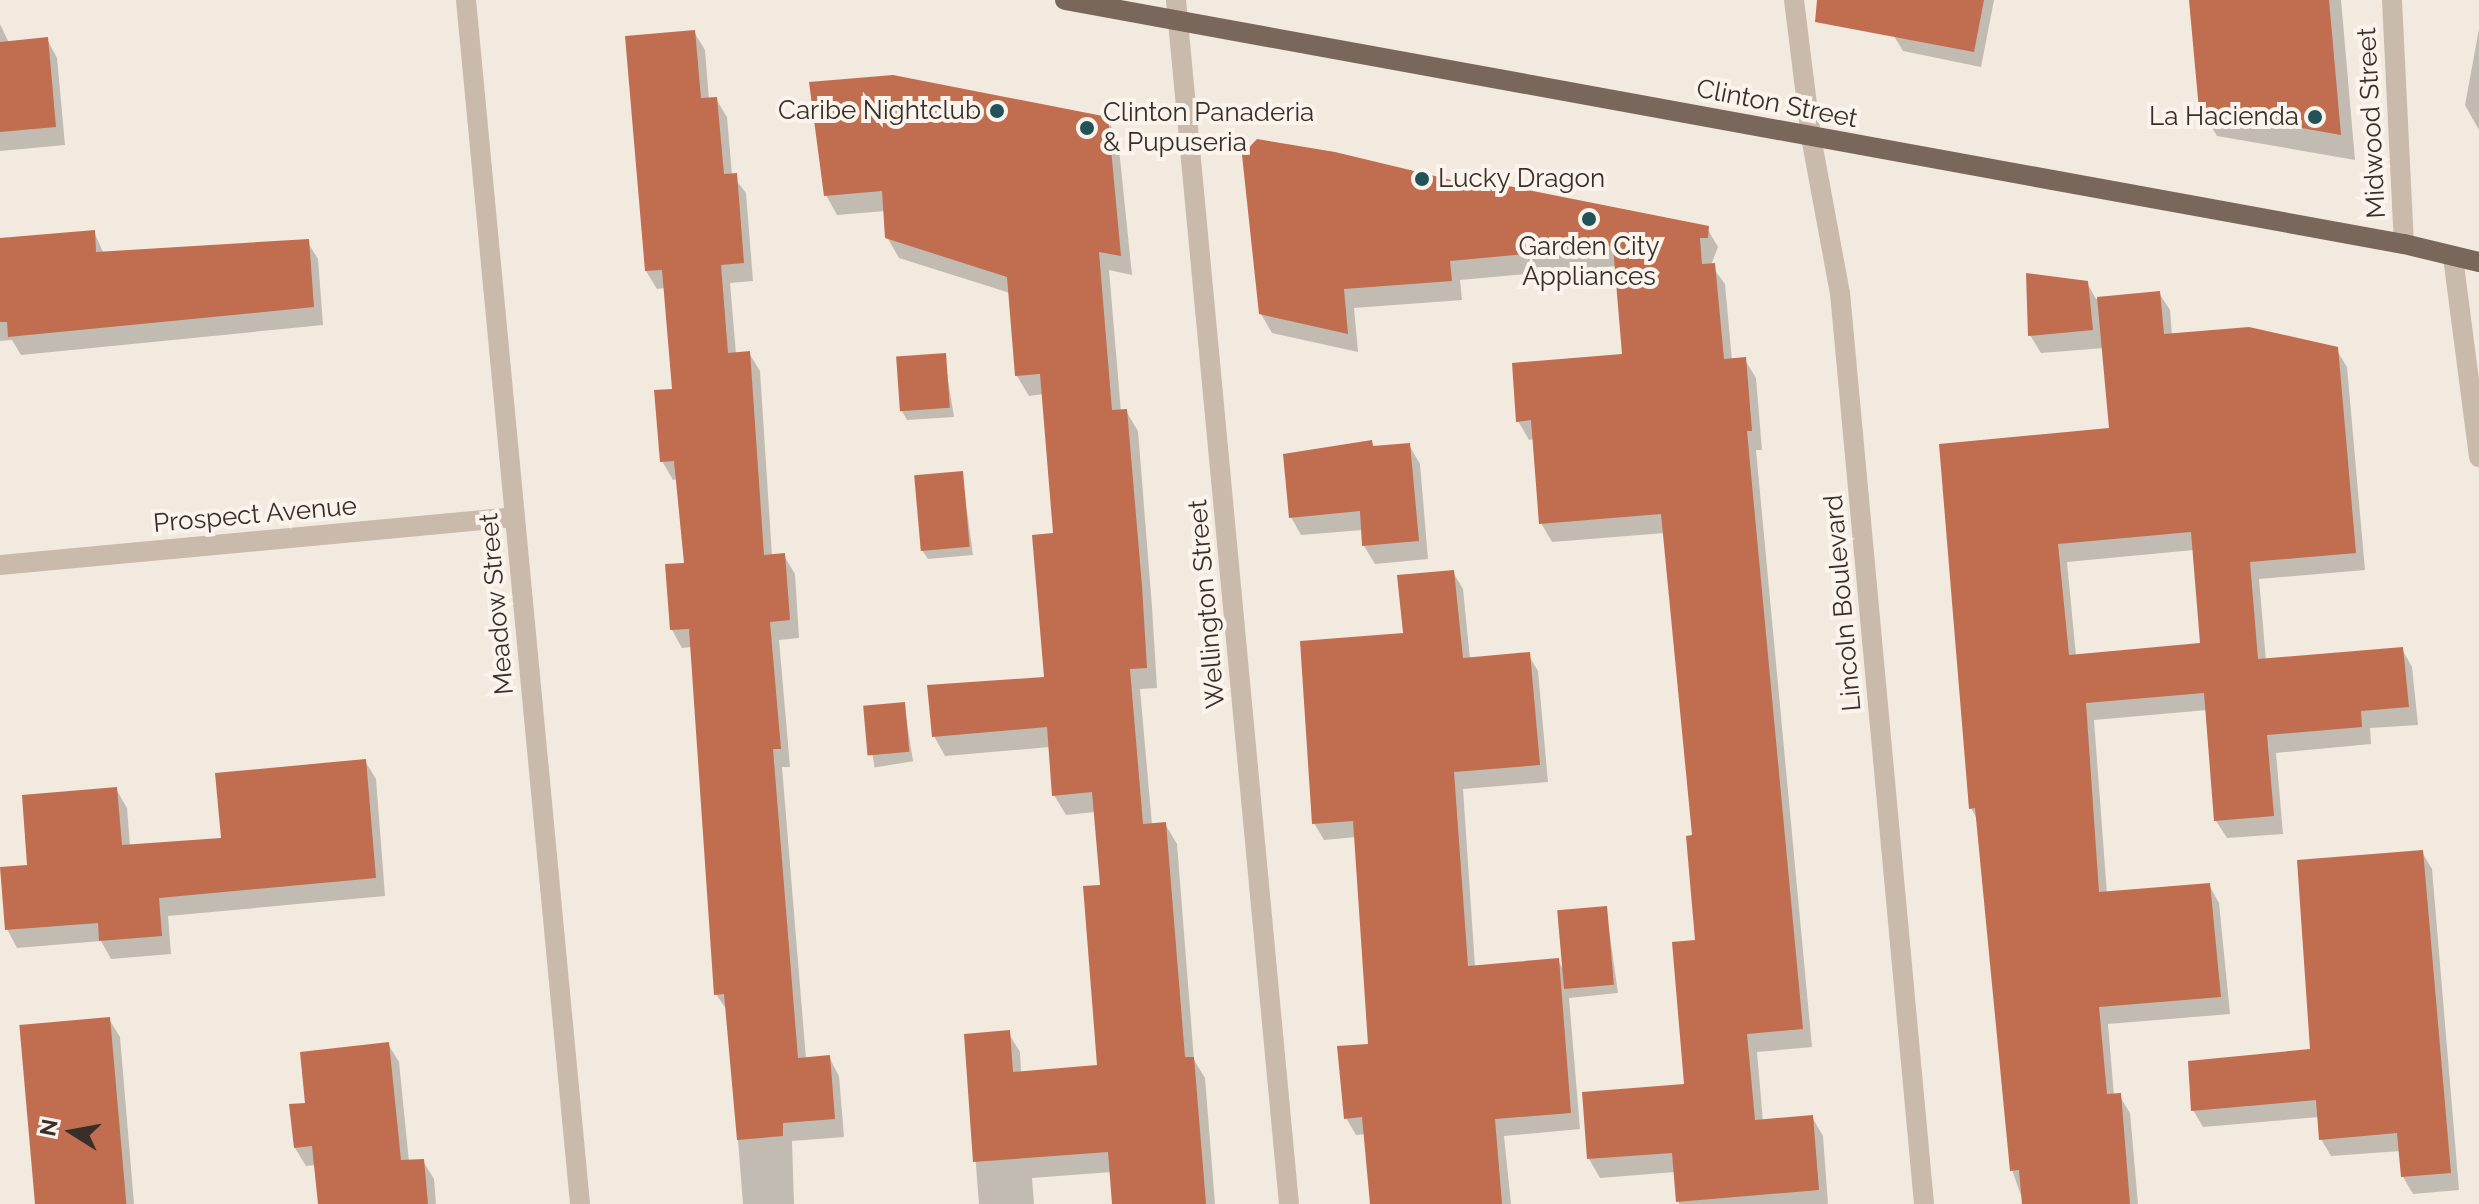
<!DOCTYPE html>
<html>
<head>
<meta charset="utf-8">
<style>
	body { margin:0 }
	#map { position:relative; width:2479px; height:1204px; overflow:hidden; background:#f2eadf; font-family:Raleway,sans-serif }
	div>[style] { position:absolute }
	.shadow>* { inset:0; background:#0003; transform-origin:0 0 }
	.building>* { inset:0; background:#c16d4f; transform-origin:0 0 }
	.minor>* { height:20px; margin:-10px; padding:0 10px; transform-origin:10px; border-radius:10px; background:#cabaab }
	.major>* { height:20px; margin:-10px; padding:0 10px; transform-origin:10px; border-radius:10px; background:#79675c }
	.dots>* { width:22px; height:22px; translate:-50% -50%; box-sizing:border-box; border:4px solid #faf4ec; border-radius:50% }
	span { translate:-50% -50%; white-space:nowrap; text-align:center; line-height:1.15; -webkit-text-stroke:8px #faf4ec; paint-order:stroke }
	.street-label { font-size:26px; color:#382f2a }
	.poi-label { font-size:26px; color:#382f2a }
	.right { translate:-100% -50%; text-align:right }
	.left { translate:0 -50%; text-align:left }
	.north { position:absolute; left:32px; top:1092px; width:80px; height:80px; -webkit-text-stroke:6px #faf4ec; paint-order:stroke; rotate:281deg; font-size:22px; font-weight:700; line-height:32px; text-align:center; color:#382f2a }
	.north::after { content:''; display:block; margin:auto; width:28px; height:36px; background:#382f2a; clip-path:polygon(50% 0,100% 100%,50% 72%,0 100%) }
</style>
</head>
<body>
<div id="map">
	<div class="shadow">
		<div style="clip-path:polygon(1901px 0,1994px 0,1981px 67px,1903px 51px,1894px 36px)"></div>
		<div style="clip-path:polygon(2191px 0,2341px 0,2355px 160px,2217px 136px,2201px 109px)"></div>
		<div style="clip-path:polygon(0 24px,9px 43px,47px 39px,57px 58px,65px 145px,0 151px)"></div>
		<div style="clip-path:polygon(2479px 29px,2479px 130px,2465px 105px)"></div>
		<div style="clip-path:polygon(694px 32px,705px 50px,709px 100px,716px 99px,727px 117px,732px 175px,746px 193px,753px 281px,730px 283px,736px 354px,749px 353px,760px 371px,772px 556px,784px 556px,795px 574px,799px 638px,779px 640px,790px 767px,782px 767px,806px 1059px,829px 1057px,839px 1076px,844px 1137px,792px 1141px,794px 1204px,743px 1204px,728px 1012px,716px 994px,692px 647px,682px 648px,672px 630px,686px 565px,678px 479px,673px 480px,662px 461px,674px 391px,665px 288px,657px 289px,646px 271px)"></div>
		<div style="clip-path:polygon(1107px 119px,1118px 139px,1132px 275px,1109px 270px,1121px 412px,1126px 411px,1138px 431px,1152px 607px,1157px 688px,1140px 689px,1152px 825px,1165px 824px,1177px 844px,1194px 1060px,1205px 1078px,1215px 1204px,1114px 1204px,1111px 1172px,1032px 1178px,1034px 1204px,979px 1204px,966px 1036px,1008px 1032px,1020px 1052px,1021px 1073px,1099px 1067px,1102px 887px,1095px 812px,1066px 815px,1054px 795px,1050px 747px,945px 756px,934px 736px,1046px 678px,1056px 535px,1044px 394px,1029px 396px,1017px 376px,1010px 293px,899px 258px,887px 237px,885px 211px,837px 215px,826px 195px)"></div>
		<div style="clip-path:polygon(1491px 191px,1707px 228px,1718px 247px,1711px 265px,1725px 284px,1732px 361px,1745px 360px,1756px 378px,1762px 450px,1756px 450px,1812px 1047px,1757px 1052px,1763px 1122px,1812px 1117px,1823px 1136px,1828px 1204px,1679px 1204px,1675px 1172px,1600px 1178px,1589px 1159px,1686px 1086px,1697px 942px,1694px 837px,1665px 533px,1552px 542px,1541px 523px,1534px 439px,1529px 440px,1518px 421px,1624px 356px,1617px 266px,1460px 280px,1462px 300px,1354px 308px,1358px 352px,1272px 333px,1261px 314px)"></div>
		<div style="clip-path:polygon(94px 232px,104px 254px,307px 241px,318px 259px,323px 325px,21px 355px,12px 340px,0 341px,0 240px)"></div>
		<div style="clip-path:polygon(evenodd,2087px 283px,2096px 299px,2159px 293px,2170px 310px,2172px 335px,2336px 349px,2347px 367px,2365px 570px,2259px 579px,2266px 661px,2402px 649px,2412px 667px,2418px 725px,2370px 728px,2371px 744px,2276px 753px,2283px 834px,2227px 838px,2216px 821px,2207px 710px,2094px 720px,2107px 894px,2209px 885px,2219px 903px,2230px 1014px,2108px 1024px,2114px 1096px,2119px 1095px,2130px 1113px,2138px 1204px,2024px 1204px,2012px 1170px,1978px 821px,1971px 808px,1941px 445px,2111px 430px,2104px 348px,2041px 353px,2030px 335px,2087px 283px,2194px 550px,2202px 645px,2076px 656px,2067px 562px,2194px 550px)"></div>
		<div style="clip-path:polygon(944px 355px,954px 417px,907px 420px,902px 411px)"></div>
		<div style="clip-path:polygon(1371px 442px,1375px 448px,1409px 445px,1420px 464px,1428px 559px,1375px 564px,1364px 546px,1363px 530px,1301px 535px,1291px 517px)"></div>
		<div style="clip-path:polygon(962px 474px,973px 555px,928px 559px,922px 550px)"></div>
		<div style="clip-path:polygon(1453px 572px,1463px 589px,1470px 659px,1528px 654px,1538px 671px,1548px 782px,1463px 789px,1475px 967px,1558px 960px,1564px 971px,1606px 908px,1618px 993px,1569px 998px,1580px 1129px,1504px 1136px,1511px 1204px,1372px 1204px,1366px 1134px,1356px 1135px,1346px 1118px,1370px 1046px,1356px 837px,1324px 840px,1314px 823px,1405px 635px)"></div>
		<div style="left:904px;top:704px;width:58px;height:39px;rotate:81deg"></div>
		<div style="clip-path:polygon(365px 761px,376px 779px,385px 896px,168px 916px,171px 954px,111px 959px,101px 941px,17px 948px,7px 929px,29px 867px,116px 789px,127px 808px,130px 846px,223px 839px)"></div>
		<div style="clip-path:polygon(2422px 852px,2432px 869px,2459px 1190px,2413px 1194px,2403px 1177px,2401px 1151px,2331px 1156px,2321px 1139px,2319px 1117px,2203px 1127px,2193px 1110px,2312px 1051px)"></div>
		<div style="clip-path:polygon(109px 1019px,120px 1037px,134px 1204px,38px 1204px)"></div>
		<div style="clip-path:polygon(388px 1044px,399px 1062px,409px 1162px,423px 1161px,434px 1179px,436px 1204px,320px 1204px,316px 1165px,306px 1166px,295px 1148px,307px 1104px)"></div>
	</div>
	<div class="building">
		<div style="clip-path:polygon(1817px 0,1984px 0,1974px 52px,1815px 22px)"></div>
		<div style="clip-path:polygon(2189px 0,2329px 0,2341px 135px,2199px 110px)"></div>
		<div style="clip-path:polygon(695px 30px,701px 98px,717px 97px,724px 174px,737px 173px,744px 263px,721px 265px,728px 353px,750px 351px,764px 555px,785px 553px,790px 620px,770px 622px,781px 749px,773px 749px,798px 1058px,830px 1055px,835px 1119px,783px 1123px,783px 1136px,737px 1140px,724px 994px,714px 995px,689px 629px,670px 630px,665px 564px,684px 563px,674px 461px,660px 462px,654px 390px,672px 389px,662px 270px,645px 271px,625px 36px)"></div>
		<div style="clip-path:polygon(48px 37px,56px 127px,0 132px,0 42px)"></div>
		<div style="clip-path:polygon(893px 75px,1108px 117px,1121px 256px,1099px 252px,1112px 410px,1127px 409px,1142px 586px,1147px 668px,1130px 669px,1143px 824px,1166px 822px,1185px 1057px,1194px 1057px,1206px 1204px,1112px 1204px,1108px 1152px,973px 1162px,964px 1034px,1010px 1030px,1013px 1072px,1097px 1065px,1083px 886px,1100px 885px,1092px 792px,1052px 796px,1047px 727px,932px 737px,927px 685px,1044px 677px,1032px 535px,1053px 533px,1040px 374px,1015px 376px,1007px 277px,885px 238px,882px 191px,824px 196px,809px 82px)"></div>
		<div style="clip-path:polygon(1257px 139px,1335px 152px,1489px 189px,1488px 182px,1709px 226px,1708px 238px,1700px 238px,1702px 264px,1715px 263px,1724px 359px,1746px 357px,1752px 431px,1747px 431px,1803px 1029px,1747px 1034px,1755px 1120px,1813px 1115px,1819px 1190px,1676px 1202px,1672px 1153px,1587px 1159px,1582px 1092px,1684px 1084px,1672px 942px,1695px 940px,1686px 836px,1692px 835px,1661px 514px,1539px 524px,1531px 420px,1516px 422px,1512px 363px,1622px 354px,1613px 246px,1450px 261px,1452px 281px,1344px 289px,1348px 334px,1259px 314px,1242px 155px)"></div>
		<div style="clip-path:polygon(95px 230px,96px 252px,309px 239px,314px 307px,8px 337px,7px 322px,0 322px,0 238px)"></div>
		<div style="clip-path:polygon(2026px 273px,2088px 281px,2093px 330px,2028px 336px)"></div>
		<div style="clip-path:polygon(evenodd,2160px 291px,2164px 334px,2249px 327px,2338px 347px,2356px 553px,2250px 562px,2258px 659px,2403px 647px,2409px 707px,2361px 711px,2362px 727px,2267px 735px,2274px 816px,2214px 821px,2204px 693px,2086px 703px,2099px 892px,2210px 883px,2221px 997px,2099px 1007px,2107px 1094px,2121px 1093px,2130px 1204px,2022px 1204px,2019px 1170px,2010px 1171px,1975px 808px,1969px 809px,1939px 444px,2109px 428px,2097px 297px,2160px 291px,2191px 532px,2200px 643px,2069px 655px,2058px 544px,2191px 532px)"></div>
		<div style="left:946px;top:353px;width:55px;height:50px;rotate:86deg"></div>
		<div style="clip-path:polygon(1372px 440px,1373px 446px,1410px 443px,1419px 541px,1362px 546px,1360px 511px,1289px 518px,1283px 454px)"></div>
		<div style="left:963px;top:471px;width:76px;height:49px;rotate:85deg"></div>
		<div style="clip-path:polygon(1454px 570px,1463px 658px,1530px 652px,1540px 765px,1454px 772px,1468px 966px,1559px 958px,1571px 1113px,1495px 1119px,1502px 1204px,1370px 1204px,1362px 1117px,1344px 1119px,1337px 1046px,1368px 1044px,1353px 821px,1312px 824px,1300px 641px,1403px 633px,1397px 575px)"></div>
		<div style="left:905px;top:702px;width:50px;height:42px;rotate:85deg"></div>
		<div style="clip-path:polygon(366px 759px,376px 878px,159px 898px,162px 936px,99px 941px,98px 923px,5px 930px,0 867px,27px 865px,22px 795px,117px 787px,122px 845px,221px 838px,215px 773px)"></div>
		<div style="clip-path:polygon(2423px 850px,2451px 1173px,2401px 1177px,2397px 1133px,2319px 1140px,2316px 1100px,2191px 1111px,2188px 1061px,2310px 1049px,2297px 860px)"></div>
		<div style="left:1607px;top:906px;width:79px;height:50px;rotate:85deg"></div>
		<div style="left:110px;top:1017px;width:188px;height:91px;rotate:85deg"></div>
		<div style="clip-path:polygon(389px 1042px,401px 1160px,424px 1159px,428px 1204px,318px 1204px,312px 1146px,294px 1148px,289px 1104px,305px 1103px,300px 1052px)"></div>
	</div>
	<div class="minor">
		<div style="left:466px;top:0;width:1209px;rotate:84.59deg"></div>
		<div style="left:1176px;top:0;width:1209px;rotate:84.64deg"></div>
		<div style="left:1794px;top:0;width:138px;rotate:82.9deg"></div>
		<div style="left:1811px;top:137px;width:159px;rotate:79.5deg"></div>
		<div style="left:1840px;top:293px;width:915px;rotate:84.73deg"></div>
		<div style="left:2392px;top:0;width:244px;rotate:87.2deg"></div>
		<div style="left:2453px;top:257px;width:202px;rotate:82.6deg"></div>
		<div style="left:0;top:565px;width:517px;rotate:-5.32deg"></div>
	</div>
	<div class="major">
		<div style="left:1065px;top:0;width:1361px;rotate:10.33deg"></div>
		<div style="left:2404px;top:244px;width:77px;rotate:13.5deg"></div>
	</div>
	<div class="dots">
		<div style="left:997px;top:111px;background:#215358"></div>
		<div style="left:2315px;top:117px;background:#215358"></div>
		<div style="left:1087px;top:128px;background:#215358"></div>
		<div style="left:1422px;top:179px;background:#215358"></div>
		<div style="left:1589px;top:219px;background:#215358"></div>
	</div>
	<div class="street-label">
		<span style="left:1777px;top:104px;rotate:11deg">Clinton Street</span>
		<span style="left:2372px;top:123px;rotate:-93deg">Midwood Street</span>
		<span style="left:255px;top:515px;rotate:-5deg">Prospect Avenue</span>
		<span style="left:1843px;top:603px;rotate:-95deg">Lincoln Boulevard</span>
		<span style="left:497px;top:604px;rotate:-95deg">Meadow Street</span>
		<span style="left:1207px;top:604px;rotate:-95deg">Wellington Street</span>
	</div>
	<div class="poi-label">
		<span class="right" style="left:981px;top:111px">Caribe Nightclub</span>
		<span class="left" style="left:1103px;top:128px">Clinton Panaderia<br>&amp; Pupuseria</span>
		<span class="right" style="left:2299px;top:117px">La Hacienda</span>
		<span class="left" style="left:1438px;top:179px">Lucky Dragon</span>
		<span style="left:1589px;top:262px">Garden City<br>Appliances</span>
	</div>
	<div class="north">N</div>
</div>
</body>
</html>
